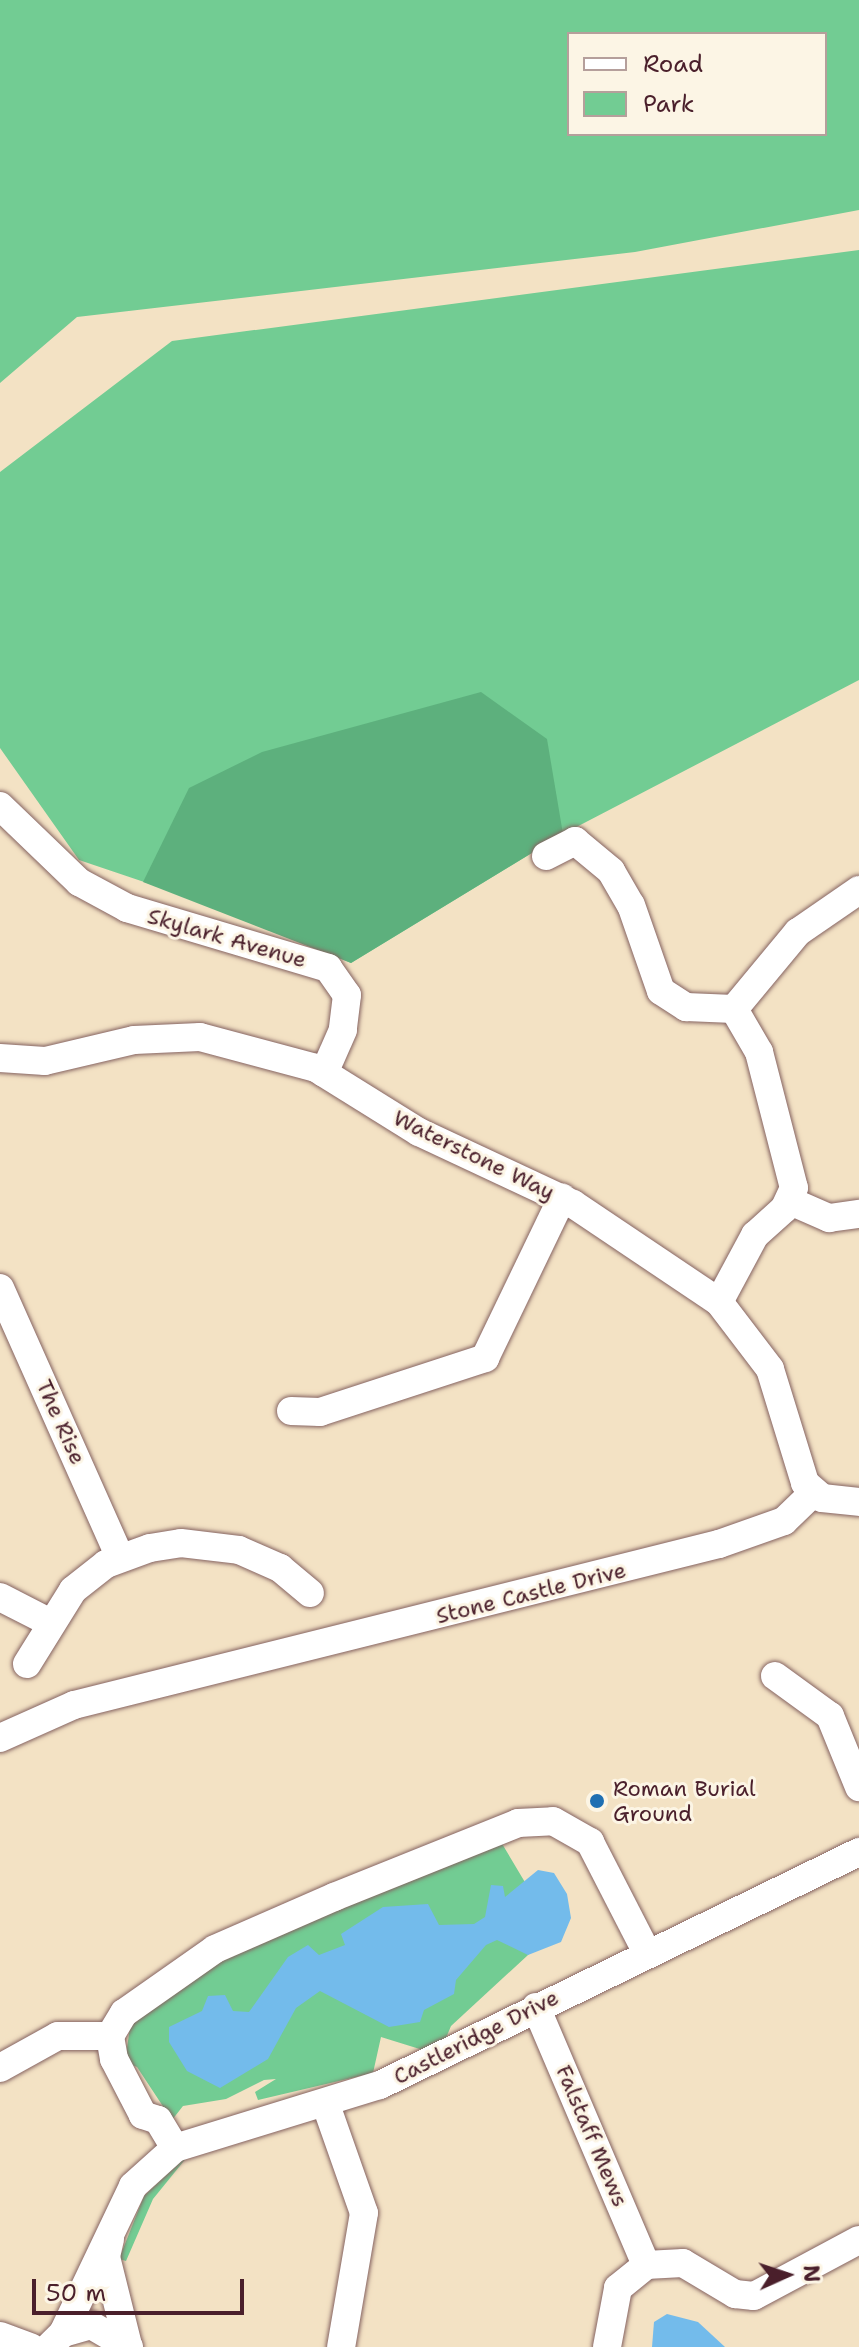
<!DOCTYPE html>
<html>
<head>
<meta charset="utf-8">
<style>
	body { margin:0 }
	#map { position:relative; width:859px; height:2347px; overflow:hidden; background:#f3e2c4; font-family:"Shantell Sans",sans-serif }
	div>[style] { position:absolute }
	.green>* { inset:0; background:#72cc93 }
	.forest>* { inset:0; background:#5db07d }
	.water>* { inset:0; background:#73bbeb }
	.roads { filter:drop-shadow(0 0 2px #856361) drop-shadow(0 0 2px #856361) }
	.street>* { height:28px; margin:-14px; padding:0 14px; transform-origin:14px; border-radius:14px; background:#fff }
	.dots>* { width:22px; height:22px; translate:-50% -50%; box-sizing:border-box; border:4px solid #fcf5e5; border-radius:50% }
	span { translate:-50% -50%; white-space:nowrap; text-align:center; line-height:1.15; -webkit-text-stroke:6px #fcf5e5; paint-order:stroke }
	.street-label { font-size:22px; color:#4a1f2b }
	.poi-label { font-size:22px; color:#4a1f2b }
	.left { translate:0 -50%; text-align:left }
	.legend { position:absolute; left:567px; top:32px; width:260px; height:104px; box-sizing:border-box; background:#fcf5e5; border:2px solid #b59f9b; margin:0; padding:10px 14px; list-style:none; font-size:24px; color:#4a1f2b }
	.legend li { display:flex; align-items:center; gap:16px; height:40px }
	.legend b { width:40px; border:2px solid #b59f9b }
	.north { position:absolute; left:747px; top:2235px; width:80px; height:80px; -webkit-text-stroke:6px #fcf5e5; paint-order:stroke; rotate:87deg; font-size:22px; font-weight:700; line-height:32px; text-align:center; color:#4a1f2b }
	.north::after { content:''; display:block; margin:auto; width:28px; height:36px; background:#4a1f2b; clip-path:polygon(50% 0,100% 100%,50% 72%,0 100%) }
	.scale { position:absolute; left:32px; top:2279px; width:212px; height:36px; box-sizing:border-box; border:4px solid #4a1f2b; border-top:0; padding-left:10px; font-size:24px; line-height:28px; white-space:nowrap; color:#4a1f2b; -webkit-text-stroke:6px #fcf5e5; paint-order:stroke }
</style>
</head>
<body>
<div id="map">
	<div class="green">
		<div style="clip-path:polygon(evenodd,0 0,859px 0,859px 210px,635px 252px,77px 317px,0 383px,0 0,569px 34px,825px 34px,825px 134px,569px 134px,569px 34px)"></div>
		<div style="clip-path:polygon(859px 250px,859px 680px,563px 834px,351px 963px,236px 913px,79px 860px,0 748px,0 472px,172px 341px)"></div>
		<div style="clip-path:polygon(501px 1842px,554px 1931px,451px 2026px,439px 2055px,381px 2037px,373px 2073px,258px 2100px,255px 2092px,276px 2079px,264px 2080px,226px 2099px,183px 2106px,172px 2120px,137px 2067px,125px 2062px,131px 2020px,226px 1957px)"></div>
		<div style="clip-path:polygon(192px 2151px,153px 2199px,126px 2261px,119px 2259px,144px 2196px)"></div>
	</div>
	<div class="forest">
		<div style="clip-path:polygon(481px 692px,547px 739px,563px 834px,351px 963px,143px 882px,189px 788px,262px 752px)"></div>
	</div>
	<div class="water">
		<div style="clip-path:polygon(538px 1870px,554px 1873px,567px 1894px,571px 1918px,561px 1942px,528px 1955px,497px 1940px,486px 1945px,456px 1980px,454px 1994px,424px 2010px,420px 2022px,389px 2027px,320px 1991px,296px 2008px,268px 2059px,220px 2088px,187px 2071px,169px 2042px,169px 2027px,202px 2011px,208px 1996px,225px 1995px,233px 2011px,249px 2012px,288px 1957px,308px 1945px,319px 1955px,345px 1945px,341px 1934px,383px 1907px,428px 1904px,439px 1925px,474px 1924px,485px 1917px,491px 1885px,503px 1886px,505px 1897px)"></div>
		<div style="clip-path:polygon(667px 2314px,698px 2322px,725px 2347px,652px 2347px,654px 2322px)"></div>
	</div>
	<div class="roads">
		<div class="street">
			<div style="left:0;top:806px;width:110px;rotate:43.9deg"></div>
			<div style="left:79px;top:882px;width:55px;rotate:28.4deg"></div>
			<div style="left:127px;top:908px;width:210px;rotate:16.6deg"></div>
			<div style="left:328px;top:968px;width:33px;rotate:55deg"></div>
			<div style="left:347px;top:995px;width:35px;rotate:97deg"></div>
			<div style="left:343px;top:1030px;width:47px;rotate:113.8deg"></div>
			<div style="left:546px;top:856px;width:33px;rotate:-27deg"></div>
			<div style="left:575px;top:841px;width:47px;rotate:39.8deg"></div>
			<div style="left:611px;top:871px;width:39px;rotate:60deg"></div>
			<div style="left:631px;top:905px;width:91px;rotate:70.8deg"></div>
			<div style="left:661px;top:991px;width:30px;rotate:33deg"></div>
			<div style="left:686px;top:1007px;width:48px;rotate:2.4deg"></div>
			<div style="left:734px;top:1009px;width:50px;rotate:59.8deg"></div>
			<div style="left:759px;top:1052px;width:140px;rotate:75.6deg"></div>
			<div style="left:794px;top:1188px;width:23px;rotate:115deg"></div>
			<div style="left:784px;top:1209px;width:39px;rotate:138deg"></div>
			<div style="left:755px;top:1235px;width:76px;rotate:118.2deg"></div>
			<div style="left:734px;top:1009px;width:100px;rotate:-50.3deg"></div>
			<div style="left:798px;top:932px;width:74px;rotate:-34.5deg"></div>
			<div style="left:0;top:1058px;width:45px;rotate:3.8deg"></div>
			<div style="left:45px;top:1061px;width:91px;rotate:-13.3deg"></div>
			<div style="left:134px;top:1040px;width:66px;rotate:-2.6deg"></div>
			<div style="left:200px;top:1037px;width:120px;rotate:15deg"></div>
			<div style="left:316px;top:1068px;width:121px;rotate:31.9deg"></div>
			<div style="left:419px;top:1132px;width:170px;rotate:25.1deg"></div>
			<div style="left:573px;top:1204px;width:176px;rotate:33.9deg"></div>
			<div style="left:719px;top:1302px;width:84px;rotate:52.7deg"></div>
			<div style="left:770px;top:1369px;width:119px;rotate:72.9deg"></div>
			<div style="left:805px;top:1483px;width:23px;rotate:41deg"></div>
			<div style="left:822px;top:1498px;width:37px;rotate:6deg"></div>
			<div style="left:790px;top:1201px;width:43px;rotate:23.6deg"></div>
			<div style="left:829px;top:1218px;width:30px;rotate:-8deg"></div>
			<div style="left:0;top:1288px;width:295px;rotate:66deg"></div>
			<div style="left:291px;top:1411px;width:29px;rotate:2deg"></div>
			<div style="left:320px;top:1412px;width:174px;rotate:-18.1deg"></div>
			<div style="left:485px;top:1358px;width:178px;rotate:-64.3deg"></div>
			<div style="left:0;top:1597px;width:53px;rotate:27.1deg"></div>
			<div style="left:27px;top:1664px;width:87px;rotate:-58.1deg"></div>
			<div style="left:73px;top:1590px;width:42px;rotate:-38.2deg"></div>
			<div style="left:106px;top:1564px;width:47px;rotate:-20deg"></div>
			<div style="left:150px;top:1548px;width:31px;rotate:-9deg"></div>
			<div style="left:181px;top:1543px;width:58px;rotate:6.9deg"></div>
			<div style="left:239px;top:1550px;width:45px;rotate:23.7deg"></div>
			<div style="left:280px;top:1568px;width:39px;rotate:40deg"></div>
			<div style="left:775px;top:1676px;width:68px;rotate:36deg"></div>
			<div style="left:830px;top:1716px;width:77px;rotate:67.8deg"></div>
			<div style="left:0;top:1738px;width:81px;rotate:-24deg"></div>
			<div style="left:74px;top:1705px;width:665px;rotate:-14.02deg"></div>
			<div style="left:719px;top:1544px;width:69px;rotate:-19.5deg"></div>
			<div style="left:784px;top:1521px;width:40px;rotate:-44deg"></div>
			<div style="left:536px;top:2007px;width:280px;rotate:66.9deg"></div>
			<div style="left:0;top:2068px;width:66px;rotate:-28.9deg"></div>
			<div style="left:58px;top:2036px;width:52px"></div>
			<div style="left:326px;top:2105px;width:114px;rotate:70.6deg"></div>
			<div style="left:364px;top:2213px;width:136px;rotate:99.7deg"></div>
			<div style="left:175px;top:2148px;width:33px;rotate:-121deg"></div>
			<div style="left:158px;top:2120px;width:16px;rotate:-162deg"></div>
			<div style="left:143px;top:2115px;width:63px;rotate:-117.4deg"></div>
			<div style="left:114px;top:2059px;width:23px;rotate:-100deg"></div>
			<div style="left:110px;top:2036px;width:27px;rotate:-59deg"></div>
			<div style="left:124px;top:2013px;width:111px;rotate:-35.1deg"></div>
			<div style="left:215px;top:1949px;width:130px;rotate:-23.6deg"></div>
			<div style="left:334px;top:1897px;width:198px;rotate:-21.9deg"></div>
			<div style="left:518px;top:1823px;width:35px;rotate:-3deg"></div>
			<div style="left:553px;top:1821px;width:43px;rotate:29.6deg"></div>
			<div style="left:590px;top:1842px;width:123px;rotate:62.8deg"></div>
			<div style="left:110px;top:2239px;width:18px;rotate:103deg"></div>
			<div style="left:106px;top:2257px;width:91px;rotate:76deg"></div>
			<div style="left:63px;top:2333px;width:163px;rotate:-64.5deg"></div>
			<div style="left:133px;top:2186px;width:57px;rotate:-42.1deg"></div>
			<div style="left:175px;top:2148px;width:214px;rotate:-17.1deg"></div>
			<div style="left:380px;top:2085px;width:533px;rotate:-25.94deg"></div>
			<div style="left:0;top:2336px;width:33px;rotate:20deg"></div>
			<div style="left:49px;top:2347px;width:20px;rotate:-45deg"></div>
			<div style="left:63px;top:2333px;width:29px;rotate:-16deg"></div>
			<div style="left:91px;top:2325px;width:44px;rotate:30.1deg"></div>
			<div style="left:607px;top:2347px;width:60px;rotate:-79.4deg"></div>
			<div style="left:618px;top:2288px;width:36px;rotate:-39deg"></div>
			<div style="left:646px;top:2265px;width:37px;rotate:-3deg"></div>
			<div style="left:683px;top:2263px;width:61px;rotate:30.8deg"></div>
			<div style="left:735px;top:2294px;width:19px;rotate:6deg"></div>
			<div style="left:754px;top:2296px;width:119px;rotate:-28.1deg"></div>
		</div>
	</div>
	<div class="dots">
		<div style="left:597px;top:1801px;background:#1f6fb2"></div>
	</div>
	<div class="street-label">
		<span style="left:227px;top:938px;rotate:16deg">Skylark Avenue</span>
		<span style="left:474px;top:1155px;rotate:26deg">Waterstone Way</span>
		<span style="left:61px;top:1422px;rotate:66deg">The Rise</span>
		<span style="left:531px;top:1593px;rotate:-14deg">Stone Castle Drive</span>
		<span style="left:476px;top:2037px;rotate:-27deg">Castleridge Drive</span>
		<span style="left:592px;top:2136px;rotate:67deg">Falstaff Mews</span>
	</div>
	<div class="poi-label">
		<span class="left" style="left:613px;top:1801px">Roman Burial<br>Ground</span>
	</div>
	<ul class="legend">
	<li><b style="height:10px;background:#fff"></b>Road</li>
	<li><b style="height:22px;background:#72cc93"></b>Park</li>
	</ul>
	<div class="north">N</div>
	<div class="scale">50 m</div>
</div>
</body>
</html>
